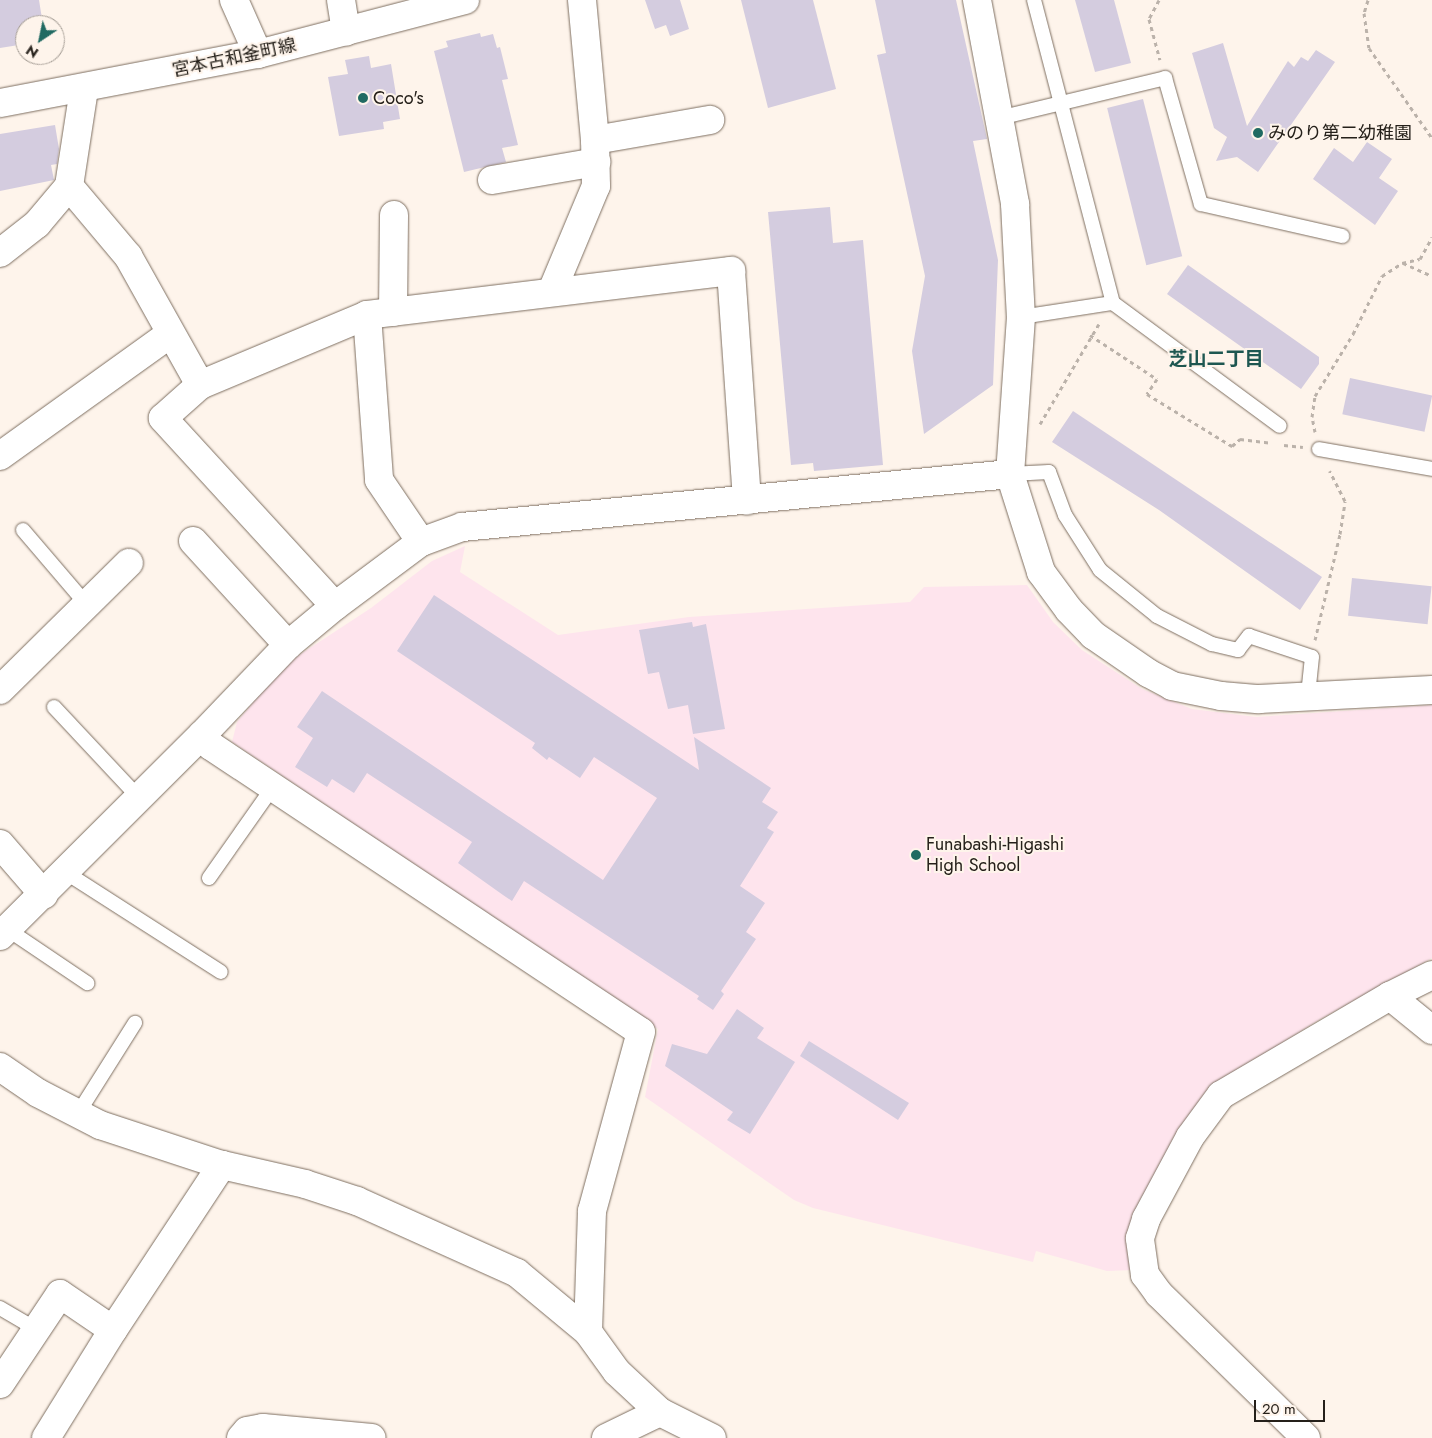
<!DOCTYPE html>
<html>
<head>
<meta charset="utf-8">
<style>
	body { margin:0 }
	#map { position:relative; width:1432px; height:1438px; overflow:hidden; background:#fef4eb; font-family:Jost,"Noto Sans JP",sans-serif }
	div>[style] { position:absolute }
	.education>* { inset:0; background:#fee4ed }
	.building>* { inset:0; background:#d4ccdf; transform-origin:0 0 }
	.path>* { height:3px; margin-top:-1.5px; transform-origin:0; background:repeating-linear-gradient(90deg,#bbb2aa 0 4px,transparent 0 8px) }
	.roads { filter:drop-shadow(0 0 1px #7e6f61) drop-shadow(0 0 1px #7e6f61) }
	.service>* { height:14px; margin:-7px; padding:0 7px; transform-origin:7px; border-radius:7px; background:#fff }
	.minor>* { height:28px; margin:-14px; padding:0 14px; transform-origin:14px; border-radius:14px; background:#fff }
	.tertiary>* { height:28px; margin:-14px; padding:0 14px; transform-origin:14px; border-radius:14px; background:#fff }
	.dots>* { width:14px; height:14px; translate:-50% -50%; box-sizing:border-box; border:2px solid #fef4eb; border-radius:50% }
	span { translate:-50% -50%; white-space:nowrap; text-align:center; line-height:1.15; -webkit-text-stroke:4px #fef4eb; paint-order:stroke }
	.street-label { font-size:18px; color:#25201a }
	.poi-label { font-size:18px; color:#25201a }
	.left { translate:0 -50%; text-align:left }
	.neighbourhood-label { font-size:19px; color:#1e5751; font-weight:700 }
	.north { position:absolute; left:15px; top:15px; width:50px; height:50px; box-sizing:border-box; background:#fef4eb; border:1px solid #a79f97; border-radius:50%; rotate:214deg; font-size:14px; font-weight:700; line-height:20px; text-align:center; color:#25201a }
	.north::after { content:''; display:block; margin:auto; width:18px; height:22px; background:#216a62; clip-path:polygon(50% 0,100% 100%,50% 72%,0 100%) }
	.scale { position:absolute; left:1254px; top:1400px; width:71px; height:22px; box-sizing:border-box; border:2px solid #25201a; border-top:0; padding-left:6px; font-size:15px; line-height:18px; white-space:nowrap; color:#25201a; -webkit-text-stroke:4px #fef4eb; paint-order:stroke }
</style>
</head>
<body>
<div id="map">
	<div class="education">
		<div style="clip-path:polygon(465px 546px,460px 572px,558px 635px,689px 617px,910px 602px,924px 587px,1027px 585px,1053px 622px,1082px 650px,1142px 689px,1192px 709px,1256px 717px,1432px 705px,1432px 958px,1317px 1021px,1212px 1087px,1133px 1270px,1107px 1271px,1036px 1251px,1033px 1262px,813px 1208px,794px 1200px,645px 1097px,658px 1029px,232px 742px,237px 722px,284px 665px,371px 608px,432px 561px)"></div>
	</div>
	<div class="building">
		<div style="clip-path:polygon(0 0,39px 0,43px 25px,25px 25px,25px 44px,0 48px)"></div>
		<div style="clip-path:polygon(645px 0,680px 0,689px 29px,670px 36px,666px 25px,655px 29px)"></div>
		<div style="clip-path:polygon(741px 0,813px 0,836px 89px,768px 108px)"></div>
		<div style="clip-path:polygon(875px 0,956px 0,987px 139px,973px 141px,998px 260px,993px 385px,924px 434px,912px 351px,925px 276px,877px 55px,886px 53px)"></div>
		<div style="clip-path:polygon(1075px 0,1114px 0,1131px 63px,1095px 72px)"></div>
		<div style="clip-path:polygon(480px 33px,481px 37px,493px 34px,497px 48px,500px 47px,508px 79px,502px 80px,518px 145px,502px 148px,506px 162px,464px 172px,434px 51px,448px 47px,446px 41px)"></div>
		<div style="clip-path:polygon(1223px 43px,1247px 126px,1288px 61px,1294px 67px,1301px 57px,1308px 61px,1316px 50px,1335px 62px,1258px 172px,1237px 157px,1216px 161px,1227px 137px,1214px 128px,1192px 53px)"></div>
		<div style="clip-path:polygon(369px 56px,371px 68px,391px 64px,400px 119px,383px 122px,384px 129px,339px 136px,328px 77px,348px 74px,345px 60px)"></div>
		<div style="left:1143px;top:99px;width:162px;height:37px;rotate:76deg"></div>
		<div style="clip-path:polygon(55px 125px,59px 149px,57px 164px,51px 165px,54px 180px,0 191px,0 134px)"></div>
		<div style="clip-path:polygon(1367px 142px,1392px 159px,1379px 178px,1398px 191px,1375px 225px,1313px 179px,1334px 148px,1353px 162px)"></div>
		<div style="clip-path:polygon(830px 207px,833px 243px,863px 240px,883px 465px,814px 471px,813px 463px,791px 465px,768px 212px)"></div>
		<div style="clip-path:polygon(1188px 265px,1319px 357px,1319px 364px,1301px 389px,1167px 294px)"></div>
		<div style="left:1350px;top:378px;width:84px;height:37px;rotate:12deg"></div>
		<div style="clip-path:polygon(1073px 411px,1322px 577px,1300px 610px,1159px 510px,1052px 442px)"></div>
		<div style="left:1352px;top:578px;width:80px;height:38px;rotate:6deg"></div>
		<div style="clip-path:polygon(434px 595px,699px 770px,694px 737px,771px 788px,762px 802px,778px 812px,767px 828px,774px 832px,740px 886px,765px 903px,746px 932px,756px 939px,721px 991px,724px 994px,713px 1010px,697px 999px,699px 996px,524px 881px,512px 901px,503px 895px,458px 863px,472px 842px,367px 773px,354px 793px,332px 779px,327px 787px,295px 767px,313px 738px,297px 727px,322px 691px,603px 880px,657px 798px,594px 757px,580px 778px,549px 757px,547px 760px,532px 748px,535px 743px,397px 651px)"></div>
		<div style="clip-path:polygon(692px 622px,693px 627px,706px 624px,725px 729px,693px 734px,688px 705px,668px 709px,659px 672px,648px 674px,639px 630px)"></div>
		<div style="clip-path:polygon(737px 1009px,764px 1028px,757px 1038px,795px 1062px,750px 1134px,727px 1120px,733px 1112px,665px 1066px,672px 1044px,707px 1054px)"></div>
		<div style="clip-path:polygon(809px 1041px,909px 1103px,898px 1120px,800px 1056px)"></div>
	</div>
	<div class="path">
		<div style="left:1159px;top:0;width:21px;rotate:118deg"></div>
		<div style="left:1149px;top:19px;width:42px;rotate:75deg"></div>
		<div style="left:1368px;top:0;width:14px;rotate:107deg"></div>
		<div style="left:1364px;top:13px;width:35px;rotate:82deg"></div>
		<div style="left:1369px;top:48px;width:110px;rotate:55deg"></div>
		<div style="left:1403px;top:263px;width:32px;rotate:24deg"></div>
		<div style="left:1090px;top:335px;width:80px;rotate:33.3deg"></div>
		<div style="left:1157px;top:379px;width:18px;rotate:124deg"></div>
		<div style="left:1147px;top:394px;width:100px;rotate:31.5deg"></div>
		<div style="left:1232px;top:446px;width:11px;rotate:-41deg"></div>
		<div style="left:1240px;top:439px;width:31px;rotate:7deg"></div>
		<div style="left:1040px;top:424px;width:116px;rotate:-59.5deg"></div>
		<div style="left:1315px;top:432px;width:15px;rotate:-101deg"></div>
		<div style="left:1312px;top:417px;width:21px;rotate:-82deg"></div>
		<div style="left:1315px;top:396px;width:73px;rotate:-58.5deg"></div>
		<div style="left:1353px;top:334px;width:65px;rotate:-63.4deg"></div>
		<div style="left:1382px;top:276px;width:24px;rotate:-33deg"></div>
		<div style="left:1402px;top:263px;width:18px;rotate:-13deg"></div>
		<div style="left:1420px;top:259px;width:25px;rotate:-61deg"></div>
		<div style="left:1284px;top:445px;width:19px;rotate:6deg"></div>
		<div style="left:1315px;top:640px;width:109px;rotate:-76.7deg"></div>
		<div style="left:1340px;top:534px;width:33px;rotate:-81deg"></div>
		<div style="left:1345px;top:501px;width:34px;rotate:-117deg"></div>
	</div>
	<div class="roads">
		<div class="service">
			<div style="left:1034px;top:0;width:313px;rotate:75.4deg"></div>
			<div style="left:1113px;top:303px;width:207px;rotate:36.4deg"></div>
			<div style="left:999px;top:118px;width:171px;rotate:-13.5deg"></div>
			<div style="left:1165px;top:78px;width:131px;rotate:74.1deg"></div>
			<div style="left:1201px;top:204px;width:145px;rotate:12.8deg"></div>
			<div style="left:1021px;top:317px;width:93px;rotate:-8.7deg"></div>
			<div style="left:1319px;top:449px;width:115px;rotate:10deg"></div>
			<div style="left:1010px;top:474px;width:39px;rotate:-3deg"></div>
			<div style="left:1049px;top:472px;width:46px;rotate:69.6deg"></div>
			<div style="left:1065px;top:515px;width:65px;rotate:57.5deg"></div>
			<div style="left:1100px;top:570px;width:73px;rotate:38.9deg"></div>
			<div style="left:1157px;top:616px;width:62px;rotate:27deg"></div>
			<div style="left:1212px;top:644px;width:27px;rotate:13deg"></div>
			<div style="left:1238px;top:650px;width:18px;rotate:-52deg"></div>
			<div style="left:1249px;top:636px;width:66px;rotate:18.4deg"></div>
			<div style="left:1312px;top:657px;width:38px;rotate:96deg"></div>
			<div style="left:23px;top:530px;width:99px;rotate:49.5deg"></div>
			<div style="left:54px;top:707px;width:126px;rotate:46.9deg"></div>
			<div style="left:65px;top:872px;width:185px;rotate:32.7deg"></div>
			<div style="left:209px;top:878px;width:111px;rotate:-54.9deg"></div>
			<div style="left:7px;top:929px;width:97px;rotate:34deg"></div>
			<div style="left:77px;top:1115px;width:109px;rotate:-57.8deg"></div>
			<div style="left:0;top:1308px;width:42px;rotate:30.3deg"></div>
		</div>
		<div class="minor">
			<div style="left:234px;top:0;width:59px;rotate:66deg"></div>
			<div style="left:595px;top:140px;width:117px;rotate:-9.9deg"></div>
			<div style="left:492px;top:180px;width:106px;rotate:-9.8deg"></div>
			<div style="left:69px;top:186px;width:92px;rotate:49.9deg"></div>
			<div style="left:128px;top:256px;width:148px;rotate:60.8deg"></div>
			<div style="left:0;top:253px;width:47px;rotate:-38.1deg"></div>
			<div style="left:37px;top:224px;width:50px;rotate:-49.9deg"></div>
			<div style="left:69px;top:186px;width:98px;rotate:-81.2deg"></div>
			<div style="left:552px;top:291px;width:114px;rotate:-67.3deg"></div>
			<div style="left:596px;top:186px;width:46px;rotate:-91.2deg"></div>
			<div style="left:595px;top:140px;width:141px;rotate:-95.3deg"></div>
			<div style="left:393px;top:312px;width:97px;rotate:-89.4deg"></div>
			<div style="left:367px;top:315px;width:165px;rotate:85.8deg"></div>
			<div style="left:379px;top:480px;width:75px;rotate:55.9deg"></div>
			<div style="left:0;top:456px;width:209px;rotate:-35.7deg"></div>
			<div style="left:193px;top:541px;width:141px;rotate:47.6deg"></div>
			<div style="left:335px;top:606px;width:255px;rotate:-132.5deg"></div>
			<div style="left:163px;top:418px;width:50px;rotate:-41.7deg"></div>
			<div style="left:200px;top:385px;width:181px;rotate:-22.7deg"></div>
			<div style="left:367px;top:315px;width:367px;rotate:-6.9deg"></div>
			<div style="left:731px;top:271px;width:230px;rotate:86deg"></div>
			<div style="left:0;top:690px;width:181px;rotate:-44.6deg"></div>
			<div style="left:0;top:844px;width:67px;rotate:49.2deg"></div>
			<div style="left:0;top:936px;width:285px;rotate:-44.9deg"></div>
			<div style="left:202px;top:735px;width:14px;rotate:51deg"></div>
			<div style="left:211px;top:746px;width:516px;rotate:33.63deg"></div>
			<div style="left:641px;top:1032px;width:186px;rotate:105.3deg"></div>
			<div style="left:592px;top:1211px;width:121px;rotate:91.9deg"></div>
			<div style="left:1390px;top:996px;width:54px;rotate:39deg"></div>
			<div style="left:0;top:1067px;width:46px;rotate:34.4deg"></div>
			<div style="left:38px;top:1093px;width:70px;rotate:27.3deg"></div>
			<div style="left:100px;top:1125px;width:128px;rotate:18.2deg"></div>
			<div style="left:222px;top:1165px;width:85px;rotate:12.9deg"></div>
			<div style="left:305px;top:1184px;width:55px;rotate:18.1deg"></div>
			<div style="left:357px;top:1201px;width:175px;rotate:24.2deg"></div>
			<div style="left:517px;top:1273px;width:92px;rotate:39.7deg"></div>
			<div style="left:588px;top:1332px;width:49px;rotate:54.1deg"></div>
			<div style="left:617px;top:1372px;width:59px;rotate:42.9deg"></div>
			<div style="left:660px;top:1412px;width:58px;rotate:26.6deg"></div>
			<div style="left:0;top:1384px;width:108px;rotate:-56.3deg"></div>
			<div style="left:60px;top:1294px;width:64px;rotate:34.2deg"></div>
			<div style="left:113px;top:1330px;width:198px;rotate:-56.6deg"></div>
			<div style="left:46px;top:1438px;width:127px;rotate:-58.2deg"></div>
			<div style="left:241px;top:1438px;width:9px;rotate:-49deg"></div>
			<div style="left:247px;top:1431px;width:16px;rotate:-11deg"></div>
			<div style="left:263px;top:1428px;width:109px;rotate:5.2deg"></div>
			<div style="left:606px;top:1438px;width:60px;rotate:-25.7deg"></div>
			<div style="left:1306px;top:1438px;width:206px;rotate:-135.6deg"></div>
			<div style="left:1159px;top:1294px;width:24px;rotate:-126deg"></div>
			<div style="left:1145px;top:1275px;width:37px;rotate:-98deg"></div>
			<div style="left:1140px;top:1238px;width:20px;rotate:-72deg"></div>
			<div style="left:1146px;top:1219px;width:93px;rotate:-61.8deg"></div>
			<div style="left:1190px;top:1137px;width:52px;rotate:-53.6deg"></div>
			<div style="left:1221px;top:1095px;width:196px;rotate:-30.4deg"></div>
			<div style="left:1390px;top:996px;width:47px;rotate:-26.6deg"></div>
		</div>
		<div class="tertiary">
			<div style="left:341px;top:0;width:32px;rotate:81deg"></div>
			<div style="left:977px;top:0;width:208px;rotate:79.4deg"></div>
			<div style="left:1015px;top:204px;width:113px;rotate:87deg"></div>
			<div style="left:1021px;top:317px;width:157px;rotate:94deg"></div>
			<div style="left:1010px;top:474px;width:103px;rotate:72.4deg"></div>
			<div style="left:1041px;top:572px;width:47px;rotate:53.6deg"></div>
			<div style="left:1069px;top:610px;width:35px;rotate:46deg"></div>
			<div style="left:1093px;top:635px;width:67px;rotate:34.6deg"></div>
			<div style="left:1148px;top:673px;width:27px;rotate:28deg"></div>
			<div style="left:1172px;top:686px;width:50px;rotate:11.5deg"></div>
			<div style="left:1221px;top:696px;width:38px;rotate:5deg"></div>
			<div style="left:1259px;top:699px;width:173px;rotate:-3deg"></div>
			<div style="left:0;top:103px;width:263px;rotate:-10.8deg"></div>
			<div style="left:258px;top:54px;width:214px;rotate:-14.6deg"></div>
			<div style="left:202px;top:735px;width:124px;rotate:-46.3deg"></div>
			<div style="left:288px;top:645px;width:61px;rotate:-39.7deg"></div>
			<div style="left:335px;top:606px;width:107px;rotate:-36.7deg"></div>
			<div style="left:421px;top:542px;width:44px;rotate:-20.1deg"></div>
			<div style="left:462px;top:527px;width:551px;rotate:-5.52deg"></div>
		</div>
	</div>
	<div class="dots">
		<div style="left:363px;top:98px;background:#216a62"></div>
		<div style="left:1258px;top:133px;background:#216a62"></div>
		<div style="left:916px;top:855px;background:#216a62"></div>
	</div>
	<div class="street-label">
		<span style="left:234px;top:58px;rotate:-12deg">宮本古和釜町線</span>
	</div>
	<div class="poi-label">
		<span class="left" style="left:373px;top:98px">Coco's</span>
		<span class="left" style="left:1268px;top:133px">みのり第二幼稚園</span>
		<span class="left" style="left:926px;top:855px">Funabashi-Higashi<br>High School</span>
	</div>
	<div class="neighbourhood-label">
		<span style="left:1216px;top:359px">芝山二丁目</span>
	</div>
	<div class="north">N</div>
	<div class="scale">20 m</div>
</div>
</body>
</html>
